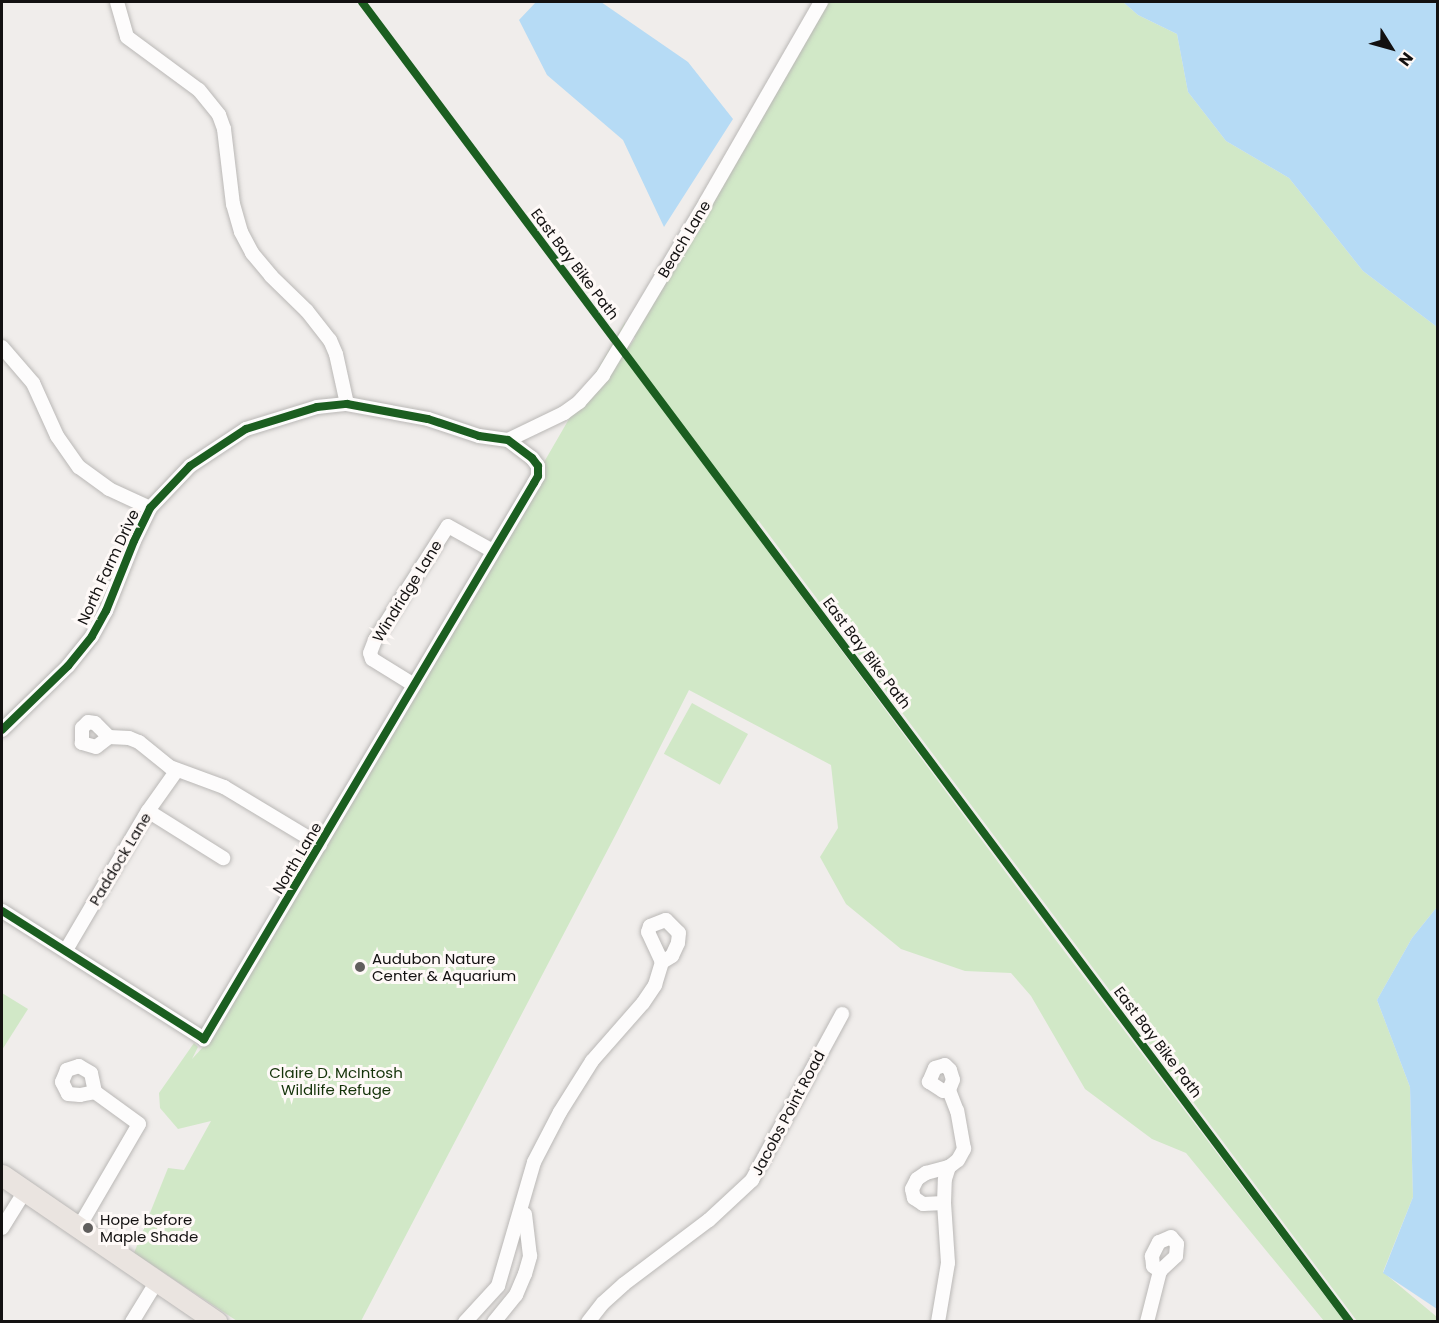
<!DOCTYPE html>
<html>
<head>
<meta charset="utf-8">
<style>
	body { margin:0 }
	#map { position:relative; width:1439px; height:1323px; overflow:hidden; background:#f0edeb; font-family:Poppins,sans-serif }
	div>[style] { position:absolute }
	.green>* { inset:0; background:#d1e8c7; transform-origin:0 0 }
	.water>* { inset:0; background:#b6dbf5 }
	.roads { filter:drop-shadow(0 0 2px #bab8b6) drop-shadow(0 0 2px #bab8b6) }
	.minor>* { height:14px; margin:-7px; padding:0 7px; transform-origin:7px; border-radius:7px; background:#fdfcfc }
	.primary>* { height:21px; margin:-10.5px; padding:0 10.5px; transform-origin:10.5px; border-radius:10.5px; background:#eae4e0 }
	.cycleway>* { height:8px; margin:-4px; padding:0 4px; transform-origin:4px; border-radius:4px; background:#1b5e20 }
	.dots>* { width:16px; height:16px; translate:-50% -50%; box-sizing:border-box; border:3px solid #fef9f7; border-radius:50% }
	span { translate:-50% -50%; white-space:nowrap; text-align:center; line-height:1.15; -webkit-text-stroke:6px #fef9f7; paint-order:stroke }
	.street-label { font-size:15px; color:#131111 }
	.poi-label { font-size:15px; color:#131111 }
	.left { translate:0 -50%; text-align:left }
	.park-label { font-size:15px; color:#133208 }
	.frame { position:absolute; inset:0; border:3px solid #131111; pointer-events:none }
	.north { position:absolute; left:1361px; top:18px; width:60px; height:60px; -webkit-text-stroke:4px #fef9f7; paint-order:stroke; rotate:127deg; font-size:16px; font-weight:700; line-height:24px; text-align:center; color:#131111 }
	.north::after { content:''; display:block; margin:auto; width:21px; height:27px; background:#131111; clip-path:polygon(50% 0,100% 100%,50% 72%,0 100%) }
</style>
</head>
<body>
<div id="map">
	<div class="green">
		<div style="clip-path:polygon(827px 2px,1123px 2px,1138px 15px,1177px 34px,1188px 92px,1226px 141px,1289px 178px,1363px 271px,1437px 327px,1437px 907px,1412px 938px,1377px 1000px,1410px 1087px,1413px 1197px,1383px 1272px,1437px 1317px,1437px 1321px,1357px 1321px,758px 520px,753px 531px,1055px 939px,1344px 1321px,1324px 1321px,1186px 1153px,1152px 1139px,1085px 1089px,1031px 996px,1011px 973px,965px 971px,901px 949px,846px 904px,820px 857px,838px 828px,831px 765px,689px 690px,616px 834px,361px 1321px,237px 1321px,134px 1253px,168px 1168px,184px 1170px,211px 1121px,178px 1129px,160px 1108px,159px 1093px,194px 1043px,198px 1047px,192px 1059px,203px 1047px,206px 1047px,625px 322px,629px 347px,635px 338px,628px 329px)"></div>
		<div style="left:692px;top:703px;width:64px;height:58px;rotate:29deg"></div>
		<div style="clip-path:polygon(2px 993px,28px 1009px,2px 1050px)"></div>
	</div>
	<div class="water">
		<div style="clip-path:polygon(536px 2px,601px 2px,688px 62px,733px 119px,664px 227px,623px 140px,547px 75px,519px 20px)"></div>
		<div style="clip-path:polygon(1123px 2px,1437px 2px,1437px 327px,1363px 271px,1289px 178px,1226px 141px,1188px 92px,1177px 34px,1138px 15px)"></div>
		<div style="clip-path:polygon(1437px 907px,1437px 1309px,1383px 1273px,1413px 1197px,1410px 1087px,1377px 1000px,1412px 938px)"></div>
	</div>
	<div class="roads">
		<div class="minor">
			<div style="left:117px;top:2px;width:36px;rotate:74deg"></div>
			<div style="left:127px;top:37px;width:89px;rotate:36.4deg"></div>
			<div style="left:199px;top:90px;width:32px;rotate:51deg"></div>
			<div style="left:219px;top:115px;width:15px;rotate:70deg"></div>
			<div style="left:224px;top:129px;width:76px;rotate:83.2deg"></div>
			<div style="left:233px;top:204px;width:29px;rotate:74deg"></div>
			<div style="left:241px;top:232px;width:24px;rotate:62deg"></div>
			<div style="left:252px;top:253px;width:30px;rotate:50deg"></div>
			<div style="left:271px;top:276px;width:50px;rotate:44.2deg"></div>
			<div style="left:307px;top:311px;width:37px;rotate:52deg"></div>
			<div style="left:330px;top:340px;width:15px;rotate:67deg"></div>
			<div style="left:336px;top:354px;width:51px;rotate:77.6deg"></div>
			<div style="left:2px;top:347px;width:48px;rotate:49.3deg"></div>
			<div style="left:33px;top:383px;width:58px;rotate:65.6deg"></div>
			<div style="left:57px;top:436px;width:38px;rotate:55deg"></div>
			<div style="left:79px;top:467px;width:37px;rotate:36deg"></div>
			<div style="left:109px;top:489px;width:45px;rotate:24.9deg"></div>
			<div style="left:508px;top:440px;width:62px;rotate:-25.7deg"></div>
			<div style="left:564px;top:413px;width:19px;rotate:-36deg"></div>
			<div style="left:579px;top:402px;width:36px;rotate:-48deg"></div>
			<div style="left:603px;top:375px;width:201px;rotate:-59.2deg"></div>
			<div style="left:706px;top:202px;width:231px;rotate:-60.1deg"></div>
			<div style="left:414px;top:685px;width:49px;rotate:-148.2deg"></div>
			<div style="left:372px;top:659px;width:6px;rotate:-108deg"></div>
			<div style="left:370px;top:653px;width:14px;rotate:-69deg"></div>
			<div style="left:375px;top:640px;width:135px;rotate:-57.4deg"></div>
			<div style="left:448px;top:526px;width:51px;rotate:29.1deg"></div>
			<div style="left:88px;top:722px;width:7px;rotate:8deg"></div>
			<div style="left:95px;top:723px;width:20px;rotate:45deg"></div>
			<div style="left:109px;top:737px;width:16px;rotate:142deg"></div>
			<div style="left:96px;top:747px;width:15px;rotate:-164deg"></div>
			<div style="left:82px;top:743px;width:15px;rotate:-90deg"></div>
			<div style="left:82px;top:728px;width:8px;rotate:-45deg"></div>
			<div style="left:2px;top:730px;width:92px;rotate:-44.1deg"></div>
			<div style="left:68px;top:666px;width:38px;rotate:-51deg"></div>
			<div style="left:92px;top:636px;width:29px;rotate:-61deg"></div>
			<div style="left:106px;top:611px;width:75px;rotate:-68.2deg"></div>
			<div style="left:134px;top:541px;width:37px;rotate:-64deg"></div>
			<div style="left:150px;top:508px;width:58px;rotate:-46.4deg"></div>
			<div style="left:190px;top:466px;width:67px;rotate:-33.5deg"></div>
			<div style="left:246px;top:429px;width:74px;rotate:-17.2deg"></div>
			<div style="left:317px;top:407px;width:30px;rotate:-6deg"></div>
			<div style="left:347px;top:404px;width:82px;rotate:10.5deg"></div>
			<div style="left:428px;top:419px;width:54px;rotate:18.4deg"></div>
			<div style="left:479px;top:436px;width:29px;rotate:8deg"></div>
			<div style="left:508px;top:440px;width:30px;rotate:37deg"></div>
			<div style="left:532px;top:458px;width:10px;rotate:53deg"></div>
			<div style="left:538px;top:466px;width:10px;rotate:90deg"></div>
			<div style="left:538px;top:476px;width:8px;rotate:120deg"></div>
			<div style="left:534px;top:483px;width:647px;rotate:120.69deg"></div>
			<div style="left:204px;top:1039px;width:239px;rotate:-147.6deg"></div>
			<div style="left:109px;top:737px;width:20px;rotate:3deg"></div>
			<div style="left:129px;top:738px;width:11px;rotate:22deg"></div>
			<div style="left:139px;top:742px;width:40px;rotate:39deg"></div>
			<div style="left:170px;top:767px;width:58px;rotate:20.3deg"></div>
			<div style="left:224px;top:787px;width:112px;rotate:31.1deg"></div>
			<div style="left:148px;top:811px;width:89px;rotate:32.1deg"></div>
			<div style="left:66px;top:950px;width:161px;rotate:-59.5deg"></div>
			<div style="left:148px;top:811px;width:50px;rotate:-54.7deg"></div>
			<div style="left:945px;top:1065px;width:7px;rotate:45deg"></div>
			<div style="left:950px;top:1070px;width:10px;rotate:73deg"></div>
			<div style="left:953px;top:1080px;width:11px;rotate:112deg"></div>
			<div style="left:949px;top:1090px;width:6px;rotate:171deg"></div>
			<div style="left:943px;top:1091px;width:17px;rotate:-147deg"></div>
			<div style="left:929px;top:1082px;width:15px;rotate:-67deg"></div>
			<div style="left:935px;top:1068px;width:10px;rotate:-17deg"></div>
			<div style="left:944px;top:1203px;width:21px;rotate:177deg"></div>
			<div style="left:923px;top:1204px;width:11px;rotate:-146deg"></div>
			<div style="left:914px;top:1198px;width:9px;rotate:-103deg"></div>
			<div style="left:912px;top:1189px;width:11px;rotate:-63deg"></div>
			<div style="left:917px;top:1179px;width:11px;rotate:-34deg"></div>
			<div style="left:926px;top:1173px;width:24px;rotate:-15deg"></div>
			<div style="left:949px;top:1167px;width:11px;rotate:-38deg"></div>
			<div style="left:958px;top:1160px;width:13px;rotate:-61deg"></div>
			<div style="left:964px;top:1149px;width:39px;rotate:-100deg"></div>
			<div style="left:957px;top:1111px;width:22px;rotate:-111deg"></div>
			<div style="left:79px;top:1227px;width:119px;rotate:-59.8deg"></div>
			<div style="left:139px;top:1124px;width:54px;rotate:-144deg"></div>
			<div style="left:95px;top:1092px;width:19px;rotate:-102deg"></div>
			<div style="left:91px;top:1073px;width:14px;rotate:-150deg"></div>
			<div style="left:79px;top:1066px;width:13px;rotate:162deg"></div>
			<div style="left:67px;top:1070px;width:13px;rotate:113deg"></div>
			<div style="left:62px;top:1082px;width:13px;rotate:63deg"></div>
			<div style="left:68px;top:1094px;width:12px;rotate:5deg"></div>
			<div style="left:80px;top:1095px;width:15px;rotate:-11deg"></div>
			<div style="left:2px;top:1228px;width:44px;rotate:-58.1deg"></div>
			<div style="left:132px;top:1322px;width:48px;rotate:-58.6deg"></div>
			<div style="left:465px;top:1322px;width:49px;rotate:-47.5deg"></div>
			<div style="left:498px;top:1286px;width:129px;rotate:-73.8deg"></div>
			<div style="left:534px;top:1162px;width:56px;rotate:-62.5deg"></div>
			<div style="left:560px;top:1112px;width:60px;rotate:-57.9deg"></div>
			<div style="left:592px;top:1061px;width:77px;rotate:-48.7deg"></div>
			<div style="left:643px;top:1003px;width:22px;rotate:-56deg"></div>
			<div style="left:655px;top:985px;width:24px;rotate:-73deg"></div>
			<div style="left:662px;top:962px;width:33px;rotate:-115deg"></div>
			<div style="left:648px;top:932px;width:6px;rotate:-72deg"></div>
			<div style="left:650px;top:926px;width:17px;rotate:-21deg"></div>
			<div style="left:666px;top:920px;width:18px;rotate:45deg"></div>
			<div style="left:679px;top:933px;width:10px;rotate:96deg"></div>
			<div style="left:678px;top:943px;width:14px;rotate:115deg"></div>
			<div style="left:672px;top:956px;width:12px;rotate:149deg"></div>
			<div style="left:494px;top:1322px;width:35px;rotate:-51deg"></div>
			<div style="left:516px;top:1295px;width:23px;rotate:-67deg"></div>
			<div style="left:525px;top:1274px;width:19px;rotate:-74deg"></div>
			<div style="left:530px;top:1256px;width:42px;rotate:-96.8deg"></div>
			<div style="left:588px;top:1322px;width:24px;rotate:-52deg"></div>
			<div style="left:603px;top:1303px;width:28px;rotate:-42deg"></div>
			<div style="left:624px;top:1284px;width:106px;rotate:-37deg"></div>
			<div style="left:709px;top:1220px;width:59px;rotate:-42.9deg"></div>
			<div style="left:752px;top:1180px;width:189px;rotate:-61.5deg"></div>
			<div style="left:938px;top:1322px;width:60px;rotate:-80.4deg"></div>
			<div style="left:948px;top:1263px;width:60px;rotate:-93.8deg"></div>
			<div style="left:944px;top:1203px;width:24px;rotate:-88deg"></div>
			<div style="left:945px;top:1179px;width:13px;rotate:-72deg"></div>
			<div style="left:1147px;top:1322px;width:53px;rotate:-75.7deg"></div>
			<div style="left:1160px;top:1271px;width:22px;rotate:-43deg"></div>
			<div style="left:1176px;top:1256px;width:12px;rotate:-85deg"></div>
			<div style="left:1177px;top:1244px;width:9px;rotate:-131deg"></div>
			<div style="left:1171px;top:1237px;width:13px;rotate:157deg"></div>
			<div style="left:1159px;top:1242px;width:16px;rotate:117deg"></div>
			<div style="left:1152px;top:1256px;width:10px;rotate:84deg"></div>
			<div style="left:1153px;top:1266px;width:9px;rotate:36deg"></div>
		</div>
		<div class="primary">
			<div style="left:2px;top:1175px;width:260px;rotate:34.4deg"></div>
		</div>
	</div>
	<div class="cycleway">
		<div style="left:362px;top:2px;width:1649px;rotate:53.19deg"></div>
		<div style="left:2px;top:730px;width:92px;rotate:-44.1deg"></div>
		<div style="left:68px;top:666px;width:38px;rotate:-51deg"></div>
		<div style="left:92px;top:636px;width:29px;rotate:-61deg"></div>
		<div style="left:106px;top:611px;width:75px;rotate:-68.2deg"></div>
		<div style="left:134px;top:541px;width:37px;rotate:-64deg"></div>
		<div style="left:150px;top:508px;width:58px;rotate:-46.4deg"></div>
		<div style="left:190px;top:466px;width:67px;rotate:-33.5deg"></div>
		<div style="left:246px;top:429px;width:74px;rotate:-17.2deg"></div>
		<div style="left:317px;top:407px;width:30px;rotate:-6deg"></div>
		<div style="left:347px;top:404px;width:82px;rotate:10.5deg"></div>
		<div style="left:428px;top:419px;width:54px;rotate:18.4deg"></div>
		<div style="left:479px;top:436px;width:29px;rotate:8deg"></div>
		<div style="left:508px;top:440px;width:30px;rotate:37deg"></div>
		<div style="left:532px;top:458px;width:10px;rotate:53deg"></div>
		<div style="left:538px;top:466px;width:10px;rotate:90deg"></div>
		<div style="left:538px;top:476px;width:8px;rotate:120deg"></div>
		<div style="left:534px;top:483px;width:647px;rotate:120.69deg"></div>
		<div style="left:204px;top:1039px;width:239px;rotate:-147.6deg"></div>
	</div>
	<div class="dots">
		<div style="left:360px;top:967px;background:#605e5d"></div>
		<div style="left:88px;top:1228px;background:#605e5d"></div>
	</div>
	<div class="street-label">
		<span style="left:684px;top:239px;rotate:-59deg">Beach Lane</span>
		<span style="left:575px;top:264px;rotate:53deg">East Bay Bike Path</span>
		<span style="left:108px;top:567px;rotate:-65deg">North Farm Drive</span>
		<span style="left:407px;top:591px;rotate:-58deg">Windridge Lane</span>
		<span style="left:867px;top:653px;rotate:53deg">East Bay Bike Path</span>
		<span style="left:297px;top:858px;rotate:-59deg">North Lane</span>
		<span style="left:120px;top:859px;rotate:-59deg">Paddock Lane</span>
		<span style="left:1158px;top:1042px;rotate:53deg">East Bay Bike Path</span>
		<span style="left:788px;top:1113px;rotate:-62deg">Jacobs Point Road</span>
	</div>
	<div class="poi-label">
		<span class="left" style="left:372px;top:967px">Audubon Nature<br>Center &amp; Aquarium</span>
		<span class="left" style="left:100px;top:1228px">Hope before<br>Maple Shade</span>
	</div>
	<div class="park-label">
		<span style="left:336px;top:1081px">Claire D. McIntosh<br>Wildlife Refuge</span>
	</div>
	<div class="frame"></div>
	<div class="north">N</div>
</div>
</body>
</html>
